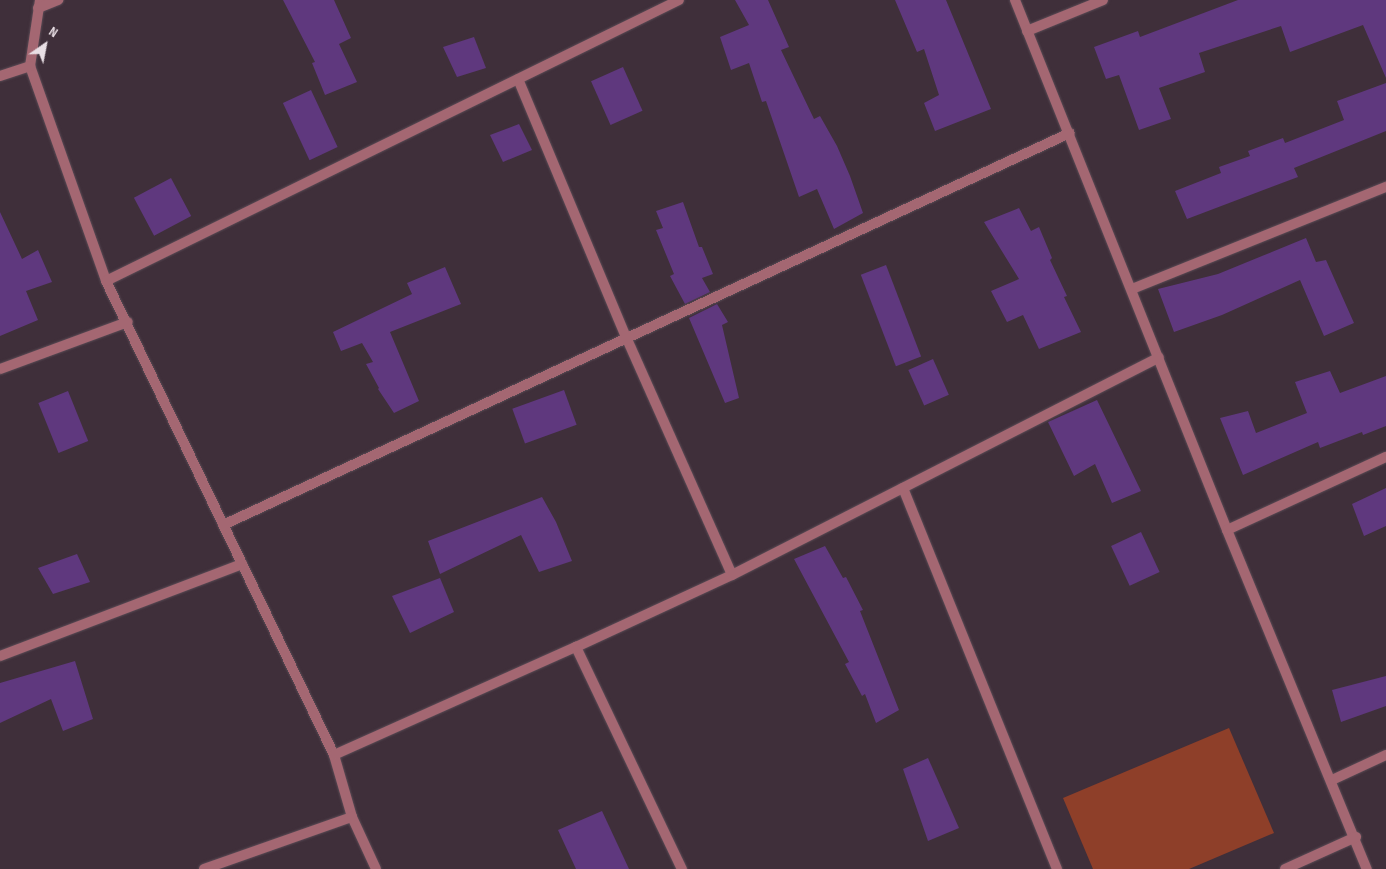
<!DOCTYPE html>
<html>
<head>
<meta charset="utf-8">
<style>
	body { margin:0 }
	#map { position:relative; width:1386px; height:869px; overflow:hidden; background:#3f2f3a; font-family:"Sofia Sans Condensed",sans-serif }
	div>[style] { position:absolute }
	.green>* { inset:0; background:#8e3f29 }
	.building>* { inset:0; background:#5f387e; transform-origin:0 0 }
	.roads { filter:drop-shadow(0 0 1px #5a4b55) drop-shadow(0 0 1px #5a4b55) }
	.street>* { height:10px; margin:-5px; padding:0 5px; transform-origin:5px; border-radius:5px; background:#a46772 }
	span { translate:-50% -50%; white-space:nowrap; text-align:center; line-height:1.15; -webkit-text-stroke:4.5px #3f2f3a; paint-order:stroke }
	.north { position:absolute; left:20px; top:20px; width:50px; height:50px; -webkit-text-stroke:4px #3f2f3a; paint-order:stroke; rotate:33deg; font-size:14px; font-weight:700; line-height:20px; text-align:center; color:#e9dfe5 }
	.north::after { content:''; display:block; margin:auto; width:18px; height:22px; background:#e9dfe5; clip-path:polygon(50% 0,100% 100%,50% 72%,0 100%) }
</style>
</head>
<body>
<div id="map">
	<div class="green">
		<div style="clip-path:polygon(1229px 728px,1274px 833px,1189px 869px,1093px 869px,1063px 798px)"></div>
	</div>
	<div class="building">
		<div style="clip-path:polygon(283px 0,334px 0,351px 38px,339px 44px,357px 82px,325px 95px,312px 63px,315px 62px)"></div>
		<div style="clip-path:polygon(735px 0,768px 0,789px 47px,781px 50px,814px 119px,820px 116px,837px 146px,850px 176px,863px 213px,834px 229px,817px 189px,799px 197px,766px 101px,762px 102px,749px 63px,731px 70px,720px 37px,749px 25px)"></div>
		<div style="clip-path:polygon(895px 0,946px 0,991px 109px,935px 131px,924px 103px,939px 95px,924px 49px,917px 52px)"></div>
		<div style="clip-path:polygon(1238px 0,1386px 0,1386px 78px,1363px 25px,1290px 52px,1281px 26px,1199px 53px,1205px 72px,1159px 88px,1171px 119px,1139px 130px,1119px 75px,1106px 79px,1094px 47px,1138px 31px,1140px 37px)"></div>
		<div style="clip-path:polygon(474px 37px,486px 68px,457px 77px,443px 47px)"></div>
		<div style="left:623px;top:67px;width:48px;height:35px;rotate:66deg"></div>
		<div style="clip-path:polygon(1386px 83px,1386px 131px,1294px 168px,1298px 177px,1187px 219px,1175px 191px,1221px 173px,1219px 167px,1250px 156px,1248px 151px,1283px 138px,1285px 143px,1344px 120px,1337px 101px)"></div>
		<div style="left:311px;top:90px;width:63px;height:31px;rotate:65deg"></div>
		<div style="clip-path:polygon(519px 124px,532px 150px,503px 162px,490px 135px)"></div>
		<div style="left:171px;top:178px;width:43px;height:42px;rotate:62deg"></div>
		<div style="clip-path:polygon(683px 202px,699px 247px,702px 247px,713px 274px,702px 278px,710px 292px,685px 304px,670px 276px,674px 274px,656px 230px,663px 228px,656px 211px)"></div>
		<div style="clip-path:polygon(1019px 208px,1031px 231px,1039px 227px,1052px 258px,1050px 260px,1067px 296px,1064px 297px,1081px 332px,1039px 349px,1023px 315px,1007px 322px,991px 291px,1019px 279px,984px 222px)"></div>
		<div style="clip-path:polygon(0 212px,22px 259px,38px 250px,52px 282px,26px 291px,38px 320px,0 336px)"></div>
		<div style="clip-path:polygon(1306px 238px,1316px 262px,1326px 260px,1354px 323px,1324px 336px,1300px 280px,1222px 315px,1174px 332px,1158px 289px,1218px 274px)"></div>
		<div style="left:886px;top:265px;width:98px;height:27px;rotate:69deg"></div>
		<div style="clip-path:polygon(445px 267px,461px 304px,390px 332px,419px 401px,394px 413px,378px 389px,379px 388px,366px 364px,373px 362px,362px 343px,341px 351px,333px 332px,412px 294px,407px 283px)"></div>
		<div style="clip-path:polygon(717px 304px,728px 322px,722px 325px,739px 398px,725px 403px,689px 318px)"></div>
		<div style="left:933px;top:359px;width:39px;height:27px;rotate:66deg"></div>
		<div style="clip-path:polygon(1330px 371px,1340px 393px,1386px 376px,1386px 426px,1363px 435px,1362px 432px,1320px 448px,1318px 442px,1243px 475px,1220px 418px,1248px 411px,1256px 433px,1307px 413px,1295px 382px)"></div>
		<div style="left:564px;top:390px;width:37px;height:55px;rotate:70deg"></div>
		<div style="left:68px;top:391px;width:54px;height:32px;rotate:68deg"></div>
		<div style="clip-path:polygon(1097px 400px,1141px 491px,1112px 503px,1095px 464px,1074px 476px,1048px 422px)"></div>
		<div style="clip-path:polygon(1386px 488px,1386px 526px,1364px 536px,1352px 504px)"></div>
		<div style="clip-path:polygon(542px 497px,556px 522px,572px 561px,539px 572px,521px 535px,440px 574px,428px 541px)"></div>
		<div style="left:1141px;top:532px;width:44px;height:33px;rotate:65deg"></div>
		<div style="clip-path:polygon(825px 546px,843px 578px,846px 577px,863px 610px,860px 611px,899px 710px,876px 723px,865px 694px,862px 696px,845px 664px,849px 662px,794px 559px)"></div>
		<div style="clip-path:polygon(77px 554px,90px 582px,53px 594px,38px 568px)"></div>
		<div style="clip-path:polygon(440px 578px,454px 612px,410px 633px,392px 596px)"></div>
		<div style="clip-path:polygon(75px 661px,93px 719px,63px 731px,51px 699px,0 723px,0 683px)"></div>
		<div style="clip-path:polygon(1386px 676px,1386px 706px,1341px 722px,1332px 690px)"></div>
		<div style="clip-path:polygon(928px 758px,959px 828px,928px 841px,903px 769px)"></div>
		<div style="clip-path:polygon(602px 811px,629px 869px,576px 869px,558px 830px)"></div>
	</div>
	<div class="roads">
		<div class="street">
			<div style="left:40px;top:0;width:67px;rotate:98.6deg"></div>
			<div style="left:30px;top:66px;width:228px;rotate:70.5deg"></div>
			<div style="left:106px;top:281px;width:526px;rotate:64.31deg"></div>
			<div style="left:334px;top:755px;width:65px;rotate:73.8deg"></div>
			<div style="left:352px;top:817px;width:57px;rotate:65.2deg"></div>
			<div style="left:1015px;top:0;width:571px;rotate:68.2deg"></div>
			<div style="left:1227px;top:530px;width:367px;rotate:67.6deg"></div>
			<div style="left:38px;top:8px;width:22px;rotate:-22deg"></div>
			<div style="left:1027px;top:31px;width:82px;rotate:-22.2deg"></div>
			<div style="left:0;top:76px;width:32px;rotate:-18deg"></div>
			<div style="left:518px;top:79px;width:282px;rotate:67.3deg"></div>
			<div style="left:627px;top:339px;width:258px;rotate:66deg"></div>
			<div style="left:106px;top:281px;width:638px;rotate:-26.12deg"></div>
			<div style="left:1132px;top:289px;width:274px;rotate:-21.9deg"></div>
			<div style="left:0;top:369px;width:136px;rotate:-20.2deg"></div>
			<div style="left:903px;top:488px;width:411px;rotate:68deg"></div>
			<div style="left:223px;top:525px;width:933px;rotate:-24.84deg"></div>
			<div style="left:1227px;top:530px;width:175px;rotate:-24.7deg"></div>
			<div style="left:576px;top:647px;width:246px;rotate:64.5deg"></div>
			<div style="left:0;top:656px;width:259px;rotate:-20.8deg"></div>
			<div style="left:334px;top:755px;width:265px;rotate:-24.1deg"></div>
			<div style="left:576px;top:647px;width:172px;rotate:-24.8deg"></div>
			<div style="left:732px;top:575px;width:479px;rotate:-27deg"></div>
			<div style="left:1332px;top:780px;width:60px;rotate:-24.8deg"></div>
			<div style="left:204px;top:869px;width:157px;rotate:-19.4deg"></div>
			<div style="left:1285px;top:869px;width:78px;rotate:-24.3deg"></div>
		</div>
	</div>
	<div class="north">N</div>
</div>
</body>
</html>
